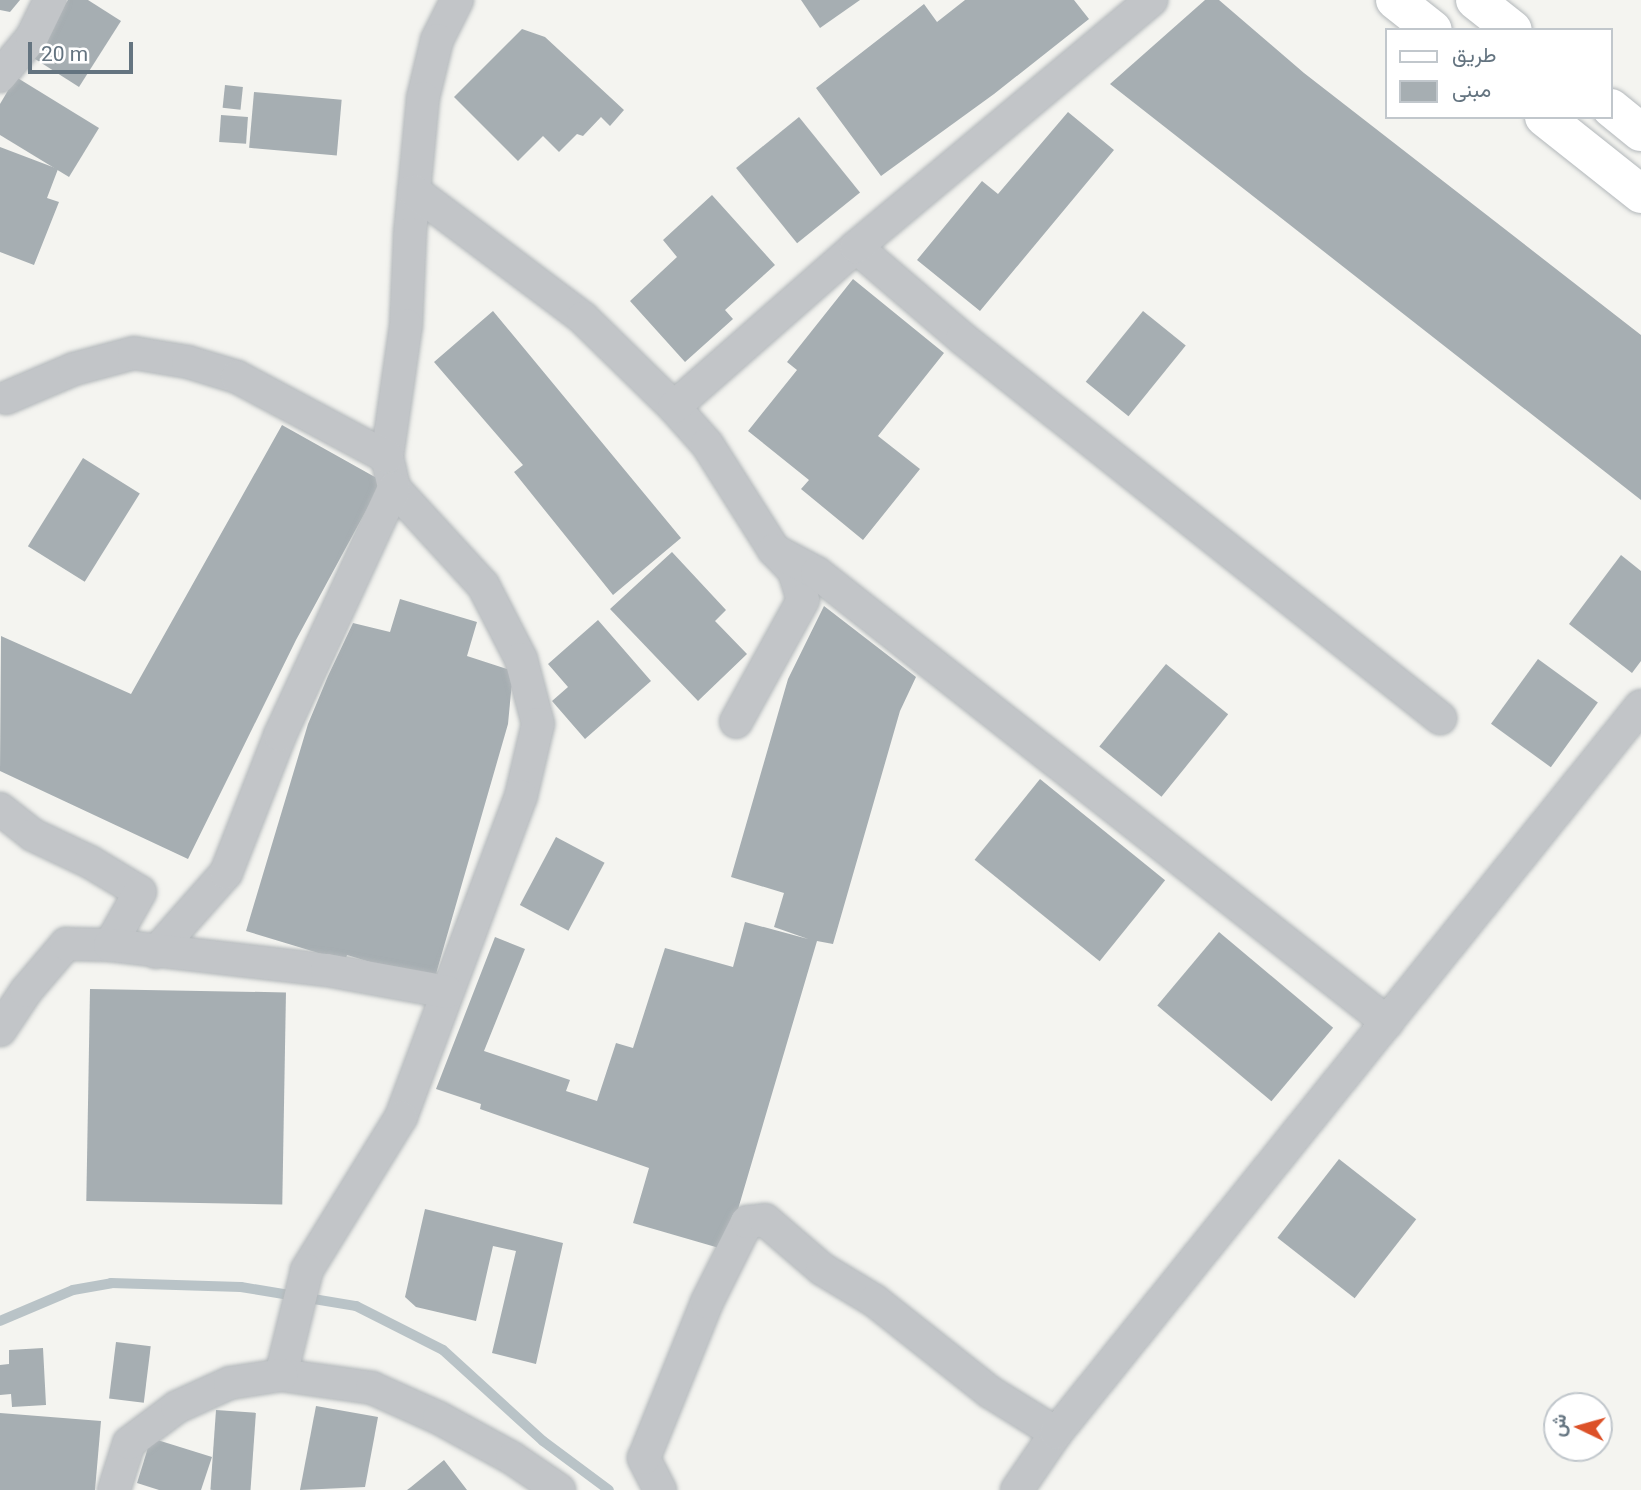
<!DOCTYPE html>
<html>
<head>
<meta charset="utf-8">
<style>
	body { margin:0 }
	#map { position:relative; width:1641px; height:1490px; overflow:hidden; background:#f4f4f0; font-family:Roboto,Vazirmatn,sans-serif }
	div>[style] { position:absolute }
	.stream>* { height:10px; margin:-5px; padding:0 5px; transform-origin:5px; border-radius:5px; background:#b9c3c7 }
	.building>* { inset:0; background:#a6aeb2; transform-origin:0 0 }
	.roads { filter:drop-shadow(0 0 2px #b2b7ba) drop-shadow(0 0 2px #b2b7ba) }
	.street>* { height:32px; margin:-16px; padding:0 16px; transform-origin:16px; border-radius:16px; background:#c2c5c8 }
	.secondary>* { height:38px; margin:-19px; padding:0 19px; transform-origin:19px; border-radius:19px; background:#fff }
	span { translate:-50% -50%; white-space:nowrap; text-align:center; line-height:1.15; -webkit-text-stroke:7px #fff; paint-order:stroke }
	.legend { position:absolute; left:1385px; top:28px; width:228px; height:91px; box-sizing:border-box; background:#fff; border:2px solid #c1c7cc; margin:0; padding:9px 12px; list-style:none; font-size:21px; color:#647480 }
	.legend li { display:flex; align-items:center; gap:14px; height:35px }
	.legend b { width:35px; border:2px solid #c1c7cc }
	.north { position:absolute; left:1543px; top:1392px; width:70px; height:70px; box-sizing:border-box; background:#fff; border:2px solid #c1c7cc; border-radius:50%; rotate:275deg; font-size:19px; font-weight:700; line-height:28px; text-align:center; color:#647480 }
	.north::after { content:''; display:block; margin:auto; width:24px; height:32px; background:#dc5128; clip-path:polygon(50% 0,100% 100%,50% 72%,0 100%) }
	.scale { position:absolute; left:28px; top:42px; width:105px; height:32px; box-sizing:border-box; border:4px solid #647480; border-top:0; padding-left:9px; font-size:21px; line-height:24px; white-space:nowrap; color:#647480; -webkit-text-stroke:5px #fff; paint-order:stroke }
</style>
</head>
<body>
<div id="map">
	<div class="stream">
		<div style="left:0;top:1321px;width:79px;rotate:-23deg"></div>
		<div style="left:73px;top:1290px;width:39px;rotate:-10deg"></div>
		<div style="left:111px;top:1283px;width:130px;rotate:1.8deg"></div>
		<div style="left:241px;top:1287px;width:117px;rotate:9.4deg"></div>
		<div style="left:356px;top:1306px;width:97px;rotate:26.8deg"></div>
		<div style="left:443px;top:1350px;width:135px;rotate:42.3deg"></div>
		<div style="left:543px;top:1441px;width:82px;rotate:36.6deg"></div>
	</div>
	<div class="building">
		<div style="clip-path:polygon(0 0,20px 0,10px 12px,0 10px)"></div>
		<div style="clip-path:polygon(68px 0,88px 0,121px 21px,79px 87px,32px 57px)"></div>
		<div style="clip-path:polygon(801px 0,860px 0,820px 28px)"></div>
		<div style="clip-path:polygon(965px 0,1074px 0,1089px 19px,994px 94px,881px 176px,816px 88px,924px 4px,937px 22px)"></div>
		<div style="clip-path:polygon(1205px 0,1219px 0,1304px 73px,1641px 335px,1641px 500px,1110px 84px)"></div>
		<div style="clip-path:polygon(522px 29px,545px 37px,624px 110px,610px 126px,601px 117px,583px 136px,577px 134px,559px 152px,543px 136px,518px 161px,454px 97px)"></div>
		<div style="clip-path:polygon(16px 77px,99px 128px,69px 177px,0 135px,0 104px)"></div>
		<div style="left:225px;top:85px;width:18px;height:23px;rotate:6deg"></div>
		<div style="left:254px;top:92px;width:88px;height:56px;rotate:5deg"></div>
		<div style="clip-path:polygon(1068px 112px,1114px 150px,980px 311px,917px 260px,982px 181px,998px 194px)"></div>
		<div style="left:221px;top:115px;width:27px;height:27px;rotate:4deg"></div>
		<div style="left:799px;top:117px;width:97px;height:81px;rotate:51deg"></div>
		<div style="clip-path:polygon(0 147px,58px 169px,47px 198px,59px 202px,34px 265px,0 252px)"></div>
		<div style="clip-path:polygon(712px 195px,775px 265px,725px 310px,733px 319px,685px 362px,630px 301px,677px 257px,663px 240px)"></div>
		<div style="clip-path:polygon(853px 279px,944px 353px,878px 436px,920px 469px,863px 540px,801px 489px,809px 480px,748px 431px,797px 370px,787px 362px)"></div>
		<div style="clip-path:polygon(493px 311px,681px 538px,613px 595px,514px 472px,523px 465px,434px 362px)"></div>
		<div style="left:1143px;top:311px;width:55px;height:91px;rotate:39deg"></div>
		<div style="clip-path:polygon(282px 425px,382px 481px,296px 640px,188px 859px,0 771px,1px 636px,131px 694px)"></div>
		<div style="left:83px;top:458px;width:67px;height:104px;rotate:32deg"></div>
		<div style="clip-path:polygon(672px 552px,726px 610px,715px 621px,747px 654px,698px 701px,610px 609px)"></div>
		<div style="clip-path:polygon(1621px 555px,1641px 571px,1641px 661px,1632px 673px,1569px 624px)"></div>
		<div style="clip-path:polygon(400px 599px,477px 622px,467px 656px,513px 671px,508px 724px,434px 981px,347px 955px,345px 961px,246px 931px,308px 724px,328px 676px,353px 623px,390px 632px)"></div>
		<div style="clip-path:polygon(824px 606px,916px 677px,900px 711px,833px 944px,817px 941px,726px 1250px,633px 1223px,649px 1168px,480px 1109px,481px 1104px,436px 1089px,495px 937px,525px 949px,484px 1051px,570px 1080px,566px 1091px,597px 1101px,616px 1043px,633px 1048px,665px 948px,733px 967px,745px 922px,808px 939px,774px 927px,784px 893px,731px 877px,788px 679px)"></div>
		<div style="clip-path:polygon(598px 620px,651px 681px,585px 739px,552px 701px,568px 687px,548px 664px)"></div>
		<div style="left:1538px;top:659px;width:74px;height:80px;rotate:36deg"></div>
		<div style="left:1166px;top:664px;width:80px;height:106px;rotate:39deg"></div>
		<div style="left:1040px;top:779px;width:161px;height:104px;rotate:39deg"></div>
		<div style="left:556px;top:837px;width:55px;height:77px;rotate:28deg"></div>
		<div style="left:1219px;top:932px;width:149px;height:96px;rotate:40deg"></div>
		<div style="left:90px;top:989px;width:196px;height:212px;rotate:1deg"></div>
		<div style="left:1339px;top:1159px;width:98px;height:100px;rotate:38deg"></div>
		<div style="clip-path:polygon(425px 1209px,563px 1243px,536px 1364px,492px 1353px,516px 1251px,493px 1246px,476px 1321px,416px 1307px,405px 1297px)"></div>
		<div style="left:116px;top:1342px;width:35px;height:57px;rotate:7deg"></div>
		<div style="clip-path:polygon(43px 1348px,46px 1405px,12px 1407px,11px 1394px,0 1395px,0 1365px,9px 1364px,9px 1350px)"></div>
		<div style="clip-path:polygon(316px 1406px,378px 1417px,365px 1487px,300px 1490px)"></div>
		<div style="left:216px;top:1410px;width:40px;height:80px;rotate:4deg"></div>
		<div style="clip-path:polygon(0 1413px,101px 1421px,95px 1490px,0 1490px)"></div>
		<div style="clip-path:polygon(151px 1438px,212px 1457px,201px 1490px,159px 1490px,137px 1483px)"></div>
		<div style="clip-path:polygon(444px 1460px,467px 1490px,407px 1490px,411px 1487px)"></div>
	</div>
	<div class="roads">
		<div class="street">
			<div style="left:457px;top:0;width:45px;rotate:116.6deg"></div>
			<div style="left:437px;top:40px;width:60px;rotate:103.6deg"></div>
			<div style="left:423px;top:98px;width:137px;rotate:95.5deg"></div>
			<div style="left:410px;top:234px;width:91px;rotate:92.5deg"></div>
			<div style="left:406px;top:325px;width:133px;rotate:98.2deg"></div>
			<div style="left:387px;top:457px;width:32px;rotate:77deg"></div>
			<div style="left:394px;top:488px;width:132px;rotate:47.5deg"></div>
			<div style="left:483px;top:585px;width:83px;rotate:62.8deg"></div>
			<div style="left:521px;top:659px;width:67px;rotate:75.3deg"></div>
			<div style="left:538px;top:724px;width:74px;rotate:103.3deg"></div>
			<div style="left:521px;top:796px;width:343px;rotate:110.5deg"></div>
			<div style="left:401px;top:1117px;width:180px;rotate:121.6deg"></div>
			<div style="left:307px;top:1270px;width:108px;rotate:103.9deg"></div>
			<div style="left:281px;top:1375px;width:92px;rotate:8.1deg"></div>
			<div style="left:372px;top:1388px;width:73px;rotate:24.1deg"></div>
			<div style="left:439px;top:1418px;width:83px;rotate:28.7deg"></div>
			<div style="left:512px;top:1458px;width:57px;rotate:34.2deg"></div>
			<div style="left:0;top:76px;width:50px;rotate:-50.6deg"></div>
			<div style="left:32px;top:37px;width:41px;rotate:-64.1deg"></div>
			<div style="left:414px;top:191px;width:211px;rotate:36.9deg"></div>
			<div style="left:583px;top:318px;width:127px;rotate:44.4deg"></div>
			<div style="left:674px;top:407px;width:50px;rotate:48.3deg"></div>
			<div style="left:707px;top:444px;width:125px;rotate:57.7deg"></div>
			<div style="left:774px;top:550px;width:29px;rotate:46deg"></div>
			<div style="left:794px;top:571px;width:30px;rotate:73deg"></div>
			<div style="left:803px;top:600px;width:139px;rotate:118.8deg"></div>
			<div style="left:856px;top:247px;width:140px;rotate:40.6deg"></div>
			<div style="left:962px;top:338px;width:611px;rotate:38.48deg"></div>
			<div style="left:6px;top:398px;width:74px;rotate:-23.1deg"></div>
			<div style="left:74px;top:369px;width:62px;rotate:-14.9deg"></div>
			<div style="left:134px;top:353px;width:55px;rotate:9.5deg"></div>
			<div style="left:188px;top:362px;width:51px;rotate:17deg"></div>
			<div style="left:237px;top:377px;width:170px;rotate:28.1deg"></div>
			<div style="left:674px;top:407px;width:242px;rotate:-41.3deg"></div>
			<div style="left:856px;top:247px;width:385px;rotate:-39.9deg"></div>
			<div style="left:774px;top:550px;width:49px;rotate:28.1deg"></div>
			<div style="left:817px;top:573px;width:726px;rotate:38.23deg"></div>
			<div style="left:0;top:809px;width:42px;rotate:38.2deg"></div>
			<div style="left:33px;top:835px;width:63px;rotate:25.3deg"></div>
			<div style="left:90px;top:862px;width:58px;rotate:31deg"></div>
			<div style="left:140px;top:892px;width:61px;rotate:119.5deg"></div>
			<div style="left:156px;top:952px;width:106px;rotate:-48.5deg"></div>
			<div style="left:226px;top:873px;width:148px;rotate:-68.6deg"></div>
			<div style="left:280px;top:735px;width:272px;rotate:-65.2deg"></div>
			<div style="left:0;top:1030px;width:47px;rotate:-56.3deg"></div>
			<div style="left:26px;top:991px;width:62px;rotate:-49.6deg"></div>
			<div style="left:66px;top:944px;width:44px;rotate:1.3deg"></div>
			<div style="left:110px;top:945px;width:218px;rotate:6.6deg"></div>
			<div style="left:327px;top:970px;width:122px;rotate:10.4deg"></div>
			<div style="left:114px;top:1490px;width:49px;rotate:-72.3deg"></div>
			<div style="left:129px;top:1443px;width:60px;rotate:-36.9deg"></div>
			<div style="left:177px;top:1407px;width:58px;rotate:-24.4deg"></div>
			<div style="left:230px;top:1383px;width:52px;rotate:-8.9deg"></div>
			<div style="left:660px;top:1490px;width:36px;rotate:-117deg"></div>
			<div style="left:644px;top:1458px;width:168px;rotate:-68deg"></div>
			<div style="left:707px;top:1302px;width:89px;rotate:-63.4deg"></div>
			<div style="left:747px;top:1222px;width:18px;rotate:-6deg"></div>
			<div style="left:765px;top:1220px;width:75px;rotate:40.7deg"></div>
			<div style="left:822px;top:1269px;width:62px;rotate:31.1deg"></div>
			<div style="left:875px;top:1301px;width:147px;rotate:38.4deg"></div>
			<div style="left:990px;top:1392px;width:78px;rotate:31.8deg"></div>
			<div style="left:1017px;top:1490px;width:69px;rotate:-55.6deg"></div>
			<div style="left:1056px;top:1433px;width:933px;rotate:-51.18deg"></div>
		</div>
		<div class="secondary">
			<div style="left:1395px;top:0;width:48px;rotate:38.3deg"></div>
			<div style="left:1475px;top:0;width:48px;rotate:38.3deg"></div>
			<div style="left:1611px;top:108px;width:38px;rotate:39deg"></div>
			<div style="left:1544px;top:117px;width:124px;rotate:38.4deg"></div>
		</div>
	</div>
	<ul class="legend">
	<li><b style="height:9px;background:#fff"></b>طريق</li>
	<li><b style="height:19px;background:#a6aeb2"></b>مبنى</li>
	</ul>
	<div class="north">ش</div>
	<div class="scale">20 m</div>
</div>
</body>
</html>
